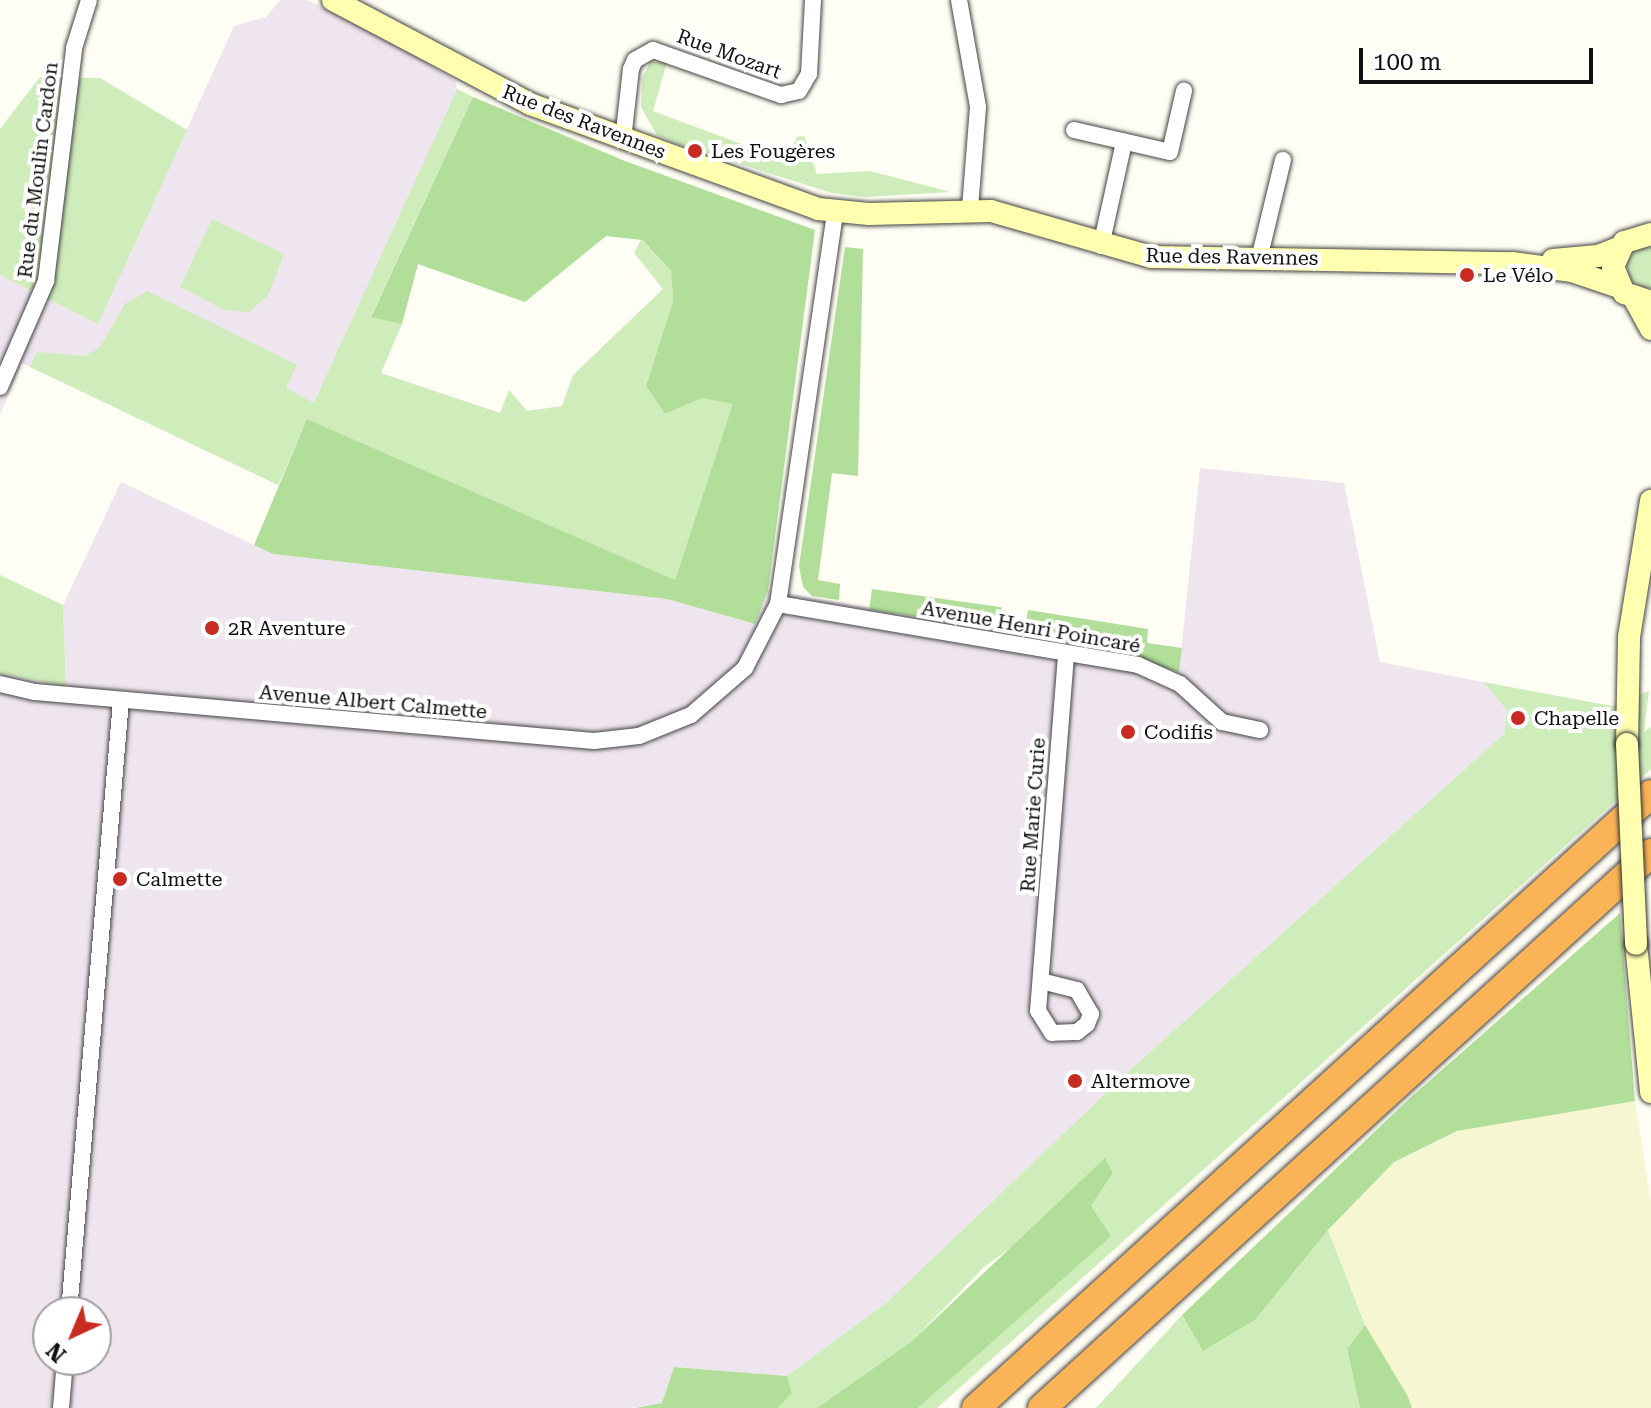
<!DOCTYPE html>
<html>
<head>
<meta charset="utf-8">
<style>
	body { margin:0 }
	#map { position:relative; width:1651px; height:1408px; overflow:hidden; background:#fffef4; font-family:"Roboto Serif",serif }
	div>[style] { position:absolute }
	.industrial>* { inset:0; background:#efe5ef }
	.farmland>* { inset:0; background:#f6f7d2 }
	.green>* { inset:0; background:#cfecbb }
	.forest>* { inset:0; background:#b1de99; transform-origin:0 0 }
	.roads { filter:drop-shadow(0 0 2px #434343) drop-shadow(0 0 2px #434343) }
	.street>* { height:16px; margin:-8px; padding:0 8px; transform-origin:8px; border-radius:8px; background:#fff }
	.secondary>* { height:22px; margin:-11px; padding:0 11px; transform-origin:11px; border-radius:11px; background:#ffffaf }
	.highway>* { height:28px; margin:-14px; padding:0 14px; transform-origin:14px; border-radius:14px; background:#fab357 }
	.bridges { filter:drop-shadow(0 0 2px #323232) drop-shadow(0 0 2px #323232) }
	.secondary-bridge>* { height:22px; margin:-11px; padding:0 11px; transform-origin:11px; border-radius:11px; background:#ffffaf }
	.dots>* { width:22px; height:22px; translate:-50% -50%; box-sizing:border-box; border:4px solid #fff; border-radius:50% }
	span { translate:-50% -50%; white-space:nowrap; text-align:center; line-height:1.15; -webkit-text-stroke:8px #fff; paint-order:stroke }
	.street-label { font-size:20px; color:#101010 }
	.poi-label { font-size:20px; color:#101010 }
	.left { translate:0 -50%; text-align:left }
	.north { position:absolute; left:32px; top:1296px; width:80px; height:80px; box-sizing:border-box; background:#fff; border:2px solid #9f9f9f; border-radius:50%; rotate:224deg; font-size:22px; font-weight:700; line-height:32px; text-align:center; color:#101010 }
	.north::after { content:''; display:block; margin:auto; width:28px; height:36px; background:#c82b21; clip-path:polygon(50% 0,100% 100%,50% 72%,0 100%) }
	.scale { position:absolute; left:1359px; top:48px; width:234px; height:36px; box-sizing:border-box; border:4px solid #101010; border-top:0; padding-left:10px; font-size:24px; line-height:28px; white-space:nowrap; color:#101010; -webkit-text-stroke:6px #fff; paint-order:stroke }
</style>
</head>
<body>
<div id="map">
	<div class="industrial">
		<div style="clip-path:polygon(280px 0,307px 0,380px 34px,456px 81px,457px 89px,278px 485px,22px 363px,0 415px,0 275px,98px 324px,234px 26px,266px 17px)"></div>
		<div style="clip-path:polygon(evenodd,1200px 468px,1344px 483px,1380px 662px,1483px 682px,1507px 710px,1504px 734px,1130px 1070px,886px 1303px,787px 1376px,674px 1367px,662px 1403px,632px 1408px,0 1408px,0 674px,66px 685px,63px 605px,121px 482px,273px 554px,667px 599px,754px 624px,768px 590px,1090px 645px,1179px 672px,1200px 468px,48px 1312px,96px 1312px,96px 1360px,48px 1360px,48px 1312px)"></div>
	</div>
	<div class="farmland">
		<div style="clip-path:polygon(1635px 1101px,1651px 1202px,1651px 1408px,1412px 1408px,1365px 1325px,1328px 1230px,1394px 1162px,1457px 1131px)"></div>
	</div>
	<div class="green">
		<div style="clip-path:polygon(650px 62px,667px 62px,653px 111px,787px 161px,797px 137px,804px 136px,817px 174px,870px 171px,951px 192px,864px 197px,832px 193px,680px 145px,657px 135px,641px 107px,642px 78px)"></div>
		<div style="clip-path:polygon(40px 77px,100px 78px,187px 130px,98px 324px,0 275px,0 129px)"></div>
		<div style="clip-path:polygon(457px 89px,473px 97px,371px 316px,402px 324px,381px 373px,500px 413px,509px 390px,527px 411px,562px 406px,573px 375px,663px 289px,634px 253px,641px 240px,671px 271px,673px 301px,646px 386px,665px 414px,702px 398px,734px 404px,675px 580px,307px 419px,278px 485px,30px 367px,37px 352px,85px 356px,100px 347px,125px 304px,147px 291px,297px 365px,286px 388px,314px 403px)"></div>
		<div style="clip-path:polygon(212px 219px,284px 254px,268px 295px,249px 312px,225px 310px,180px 287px)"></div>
		<div style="clip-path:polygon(1651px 247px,1651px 288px,1644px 288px,1629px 279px,1627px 262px,1635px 250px)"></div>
		<div style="clip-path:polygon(0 575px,63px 605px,66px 686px,0 674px)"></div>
		<div style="clip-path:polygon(1483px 682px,1612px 706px,1649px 691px,1644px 732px,1651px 727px,1651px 769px,937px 1408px,918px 1408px,1110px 1236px,1091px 1206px,1113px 1173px,984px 1267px,912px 1341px,817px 1408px,778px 1408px,792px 1393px,787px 1376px,886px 1303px,1130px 1070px,1504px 734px,1507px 710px)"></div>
		<div style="clip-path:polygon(1328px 1230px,1365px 1325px,1347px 1349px,1360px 1408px,1096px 1408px,1182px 1315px,1203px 1351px,1255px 1320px)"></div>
	</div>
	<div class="forest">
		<div style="clip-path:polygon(473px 97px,625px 161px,815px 230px,768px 590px,755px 624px,667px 599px,273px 554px,254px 545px,307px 419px,675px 580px,733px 404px,702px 398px,665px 414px,646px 386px,673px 301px,671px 271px,642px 240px,606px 236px,525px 302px,418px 264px,402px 324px,371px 317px)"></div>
		<div style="clip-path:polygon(845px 247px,863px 249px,858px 476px,832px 473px,818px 580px,840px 584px,839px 600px,812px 596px,803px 587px,799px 566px)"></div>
		<div style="left:872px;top:589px;width:131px;height:21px;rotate:8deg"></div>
		<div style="clip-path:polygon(1028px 610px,1148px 629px,1147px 643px,1182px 648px,1179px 672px,1090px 645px,1024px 635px)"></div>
		<div style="clip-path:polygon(1620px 913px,1635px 1101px,1457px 1131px,1394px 1162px,1328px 1230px,1255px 1320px,1203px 1351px,1182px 1315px,1409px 1099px)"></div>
		<div style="clip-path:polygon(1105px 1158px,1113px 1173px,1091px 1206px,1111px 1236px,918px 1408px,817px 1408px,912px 1341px)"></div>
		<div style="clip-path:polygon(1365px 1325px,1407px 1395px,1412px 1408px,1360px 1408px,1347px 1349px)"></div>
		<div style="clip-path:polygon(674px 1367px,787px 1376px,792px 1393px,778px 1408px,635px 1408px,662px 1403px)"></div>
	</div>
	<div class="roads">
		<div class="street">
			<div style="left:959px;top:0;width:109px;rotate:79.9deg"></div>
			<div style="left:978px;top:107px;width:102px;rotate:94.5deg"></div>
			<div style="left:1074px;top:130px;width:98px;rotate:12.9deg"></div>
			<div style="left:1170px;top:152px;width:63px;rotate:-77.1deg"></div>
			<div style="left:623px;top:140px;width:71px;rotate:-83.6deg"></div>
			<div style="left:631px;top:69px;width:10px;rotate:-66deg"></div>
			<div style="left:635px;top:60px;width:21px;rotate:-29deg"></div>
			<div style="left:653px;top:50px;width:136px;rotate:19.4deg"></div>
			<div style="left:781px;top:95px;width:18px;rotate:-13deg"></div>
			<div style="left:799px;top:91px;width:20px;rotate:-60deg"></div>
			<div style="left:809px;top:74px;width:74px;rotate:-86.9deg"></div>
			<div style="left:1101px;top:246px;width:107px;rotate:-77.5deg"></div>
			<div style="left:1259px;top:259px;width:102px;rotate:-76.4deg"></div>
			<div style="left:0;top:387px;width:116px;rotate:-66.5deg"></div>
			<div style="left:46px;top:281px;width:235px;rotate:-83.1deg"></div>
			<div style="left:74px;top:48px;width:50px;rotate:-72.6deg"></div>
			<div style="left:778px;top:604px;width:365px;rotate:9.6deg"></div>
			<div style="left:1138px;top:665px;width:46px;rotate:24.3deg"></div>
			<div style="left:1180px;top:684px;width:57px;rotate:42.1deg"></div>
			<div style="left:1222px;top:722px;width:39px;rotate:12deg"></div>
			<div style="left:0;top:684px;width:36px;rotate:13deg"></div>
			<div style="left:35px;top:692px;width:561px;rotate:5.01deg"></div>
			<div style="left:594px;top:741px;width:45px;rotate:-6.3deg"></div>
			<div style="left:639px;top:736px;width:56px;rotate:-22deg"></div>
			<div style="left:691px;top:715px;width:72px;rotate:-41deg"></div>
			<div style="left:745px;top:668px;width:72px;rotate:-62.7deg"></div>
			<div style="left:778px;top:604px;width:396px;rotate:-81.7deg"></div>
			<div style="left:1041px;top:981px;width:37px;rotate:14deg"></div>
			<div style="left:1077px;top:990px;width:28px;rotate:60deg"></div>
			<div style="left:1091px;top:1014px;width:11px;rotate:112deg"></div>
			<div style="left:1087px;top:1024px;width:13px;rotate:141deg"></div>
			<div style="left:1077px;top:1032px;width:25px;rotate:178deg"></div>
			<div style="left:1052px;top:1033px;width:26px;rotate:-122deg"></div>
			<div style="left:1038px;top:1011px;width:359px;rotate:-85.5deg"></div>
			<div style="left:69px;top:1312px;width:614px;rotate:-85.14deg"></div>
			<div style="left:61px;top:1408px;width:48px;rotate:-85.2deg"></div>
		</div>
		<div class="secondary">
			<div style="left:333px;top:0;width:223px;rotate:27.8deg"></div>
			<div style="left:530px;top:104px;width:307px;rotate:20deg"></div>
			<div style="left:818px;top:209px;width:51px;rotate:5.6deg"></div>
			<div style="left:869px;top:214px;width:122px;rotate:-1.4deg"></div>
			<div style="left:991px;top:211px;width:166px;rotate:16deg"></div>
			<div style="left:1151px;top:257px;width:361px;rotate:1deg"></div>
			<div style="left:1512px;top:263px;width:61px;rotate:7.6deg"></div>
			<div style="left:1572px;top:271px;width:50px;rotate:18.8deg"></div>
			<div style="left:1651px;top:234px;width:28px;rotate:163deg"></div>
			<div style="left:1624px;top:242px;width:27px;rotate:114deg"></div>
			<div style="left:1613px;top:267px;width:28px;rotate:67deg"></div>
			<div style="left:1624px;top:293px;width:28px;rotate:18deg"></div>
			<div style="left:1553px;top:260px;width:45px;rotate:-5.1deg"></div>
			<div style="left:1598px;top:256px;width:22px;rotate:-21deg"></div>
			<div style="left:1635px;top:300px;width:33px;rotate:61deg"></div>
			<div style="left:1627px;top:744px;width:107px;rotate:-88.9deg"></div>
			<div style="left:1629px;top:637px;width:138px;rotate:-80.8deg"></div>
			<div style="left:1636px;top:944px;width:149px;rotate:84.2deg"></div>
		</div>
		<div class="highway">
			<div style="left:976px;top:1408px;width:912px;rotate:-42.29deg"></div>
			<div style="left:1042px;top:1408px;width:824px;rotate:-42.34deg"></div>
		</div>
	</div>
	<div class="bridges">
		<div class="secondary-bridge">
			<div style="left:1627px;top:744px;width:200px;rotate:87.4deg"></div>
		</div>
	</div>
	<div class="dots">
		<div style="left:695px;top:151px;background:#c82b21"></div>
		<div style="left:1467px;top:275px;background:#c82b21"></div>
		<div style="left:212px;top:628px;background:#c82b21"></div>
		<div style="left:1518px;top:718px;background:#c82b21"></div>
		<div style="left:1128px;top:732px;background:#c82b21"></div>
		<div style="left:120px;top:879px;background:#c82b21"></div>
		<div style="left:1075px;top:1081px;background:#c82b21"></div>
	</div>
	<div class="street-label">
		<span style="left:729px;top:54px;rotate:20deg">Rue Mozart</span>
		<span style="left:584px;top:122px;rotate:21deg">Rue des Ravennes</span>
		<span style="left:38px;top:170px;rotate:-83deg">Rue du Moulin Cardon</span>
		<span style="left:1232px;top:257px;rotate:1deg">Rue des Ravennes</span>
		<span style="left:1031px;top:627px;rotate:10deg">Avenue Henri Poincaré</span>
		<span style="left:373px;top:702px;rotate:5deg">Avenue Albert Calmette</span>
		<span style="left:1033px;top:815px;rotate:-86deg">Rue Marie Curie</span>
	</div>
	<div class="poi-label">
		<span class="left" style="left:711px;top:151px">Les Fougères</span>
		<span class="left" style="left:1483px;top:275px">Le Vélo</span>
		<span class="left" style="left:228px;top:628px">2R Aventure</span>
		<span class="left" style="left:1534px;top:718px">Chapelle</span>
		<span class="left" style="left:1144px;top:732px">Codifis</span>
		<span class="left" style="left:136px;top:879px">Calmette</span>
		<span class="left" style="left:1091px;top:1081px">Altermove</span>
	</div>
	<div class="north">N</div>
	<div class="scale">100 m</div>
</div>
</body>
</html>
